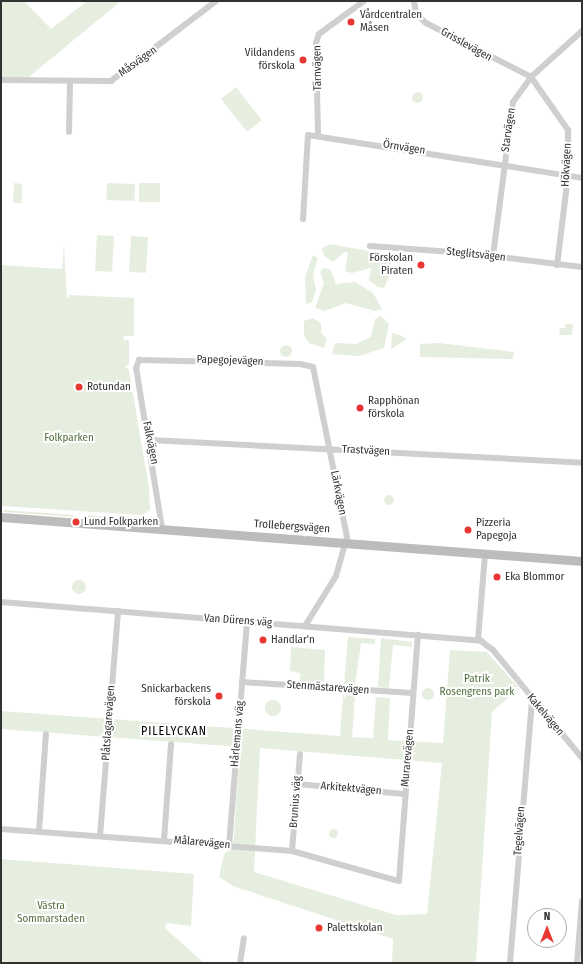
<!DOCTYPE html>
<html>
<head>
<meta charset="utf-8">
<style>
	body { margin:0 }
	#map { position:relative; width:583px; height:964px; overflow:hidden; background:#fff; font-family:"Fira Sans Condensed",sans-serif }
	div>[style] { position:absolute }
	.green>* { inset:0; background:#e6eee0; transform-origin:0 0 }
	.round { border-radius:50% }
	.street>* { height:6px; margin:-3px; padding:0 3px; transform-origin:3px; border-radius:3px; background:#cfcfcf }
	.secondary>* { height:9px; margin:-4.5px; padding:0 4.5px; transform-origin:4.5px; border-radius:4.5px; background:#bcbcbc }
	.dots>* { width:11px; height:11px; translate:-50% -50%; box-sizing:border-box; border:2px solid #fff; border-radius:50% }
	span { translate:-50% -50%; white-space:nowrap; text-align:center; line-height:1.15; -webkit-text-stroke:4px #fff; paint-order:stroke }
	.poi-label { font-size:11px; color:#323232 }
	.left { translate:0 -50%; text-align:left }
	.right { translate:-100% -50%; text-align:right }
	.street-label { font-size:11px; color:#323232 }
	.park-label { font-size:11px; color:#506f3d }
	.neighbourhood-label { font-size:12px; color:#000; letter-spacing:1px }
	.frame { position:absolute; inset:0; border:2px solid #323232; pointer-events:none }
	.north { position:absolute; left:527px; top:908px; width:40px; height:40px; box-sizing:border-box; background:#fff; border:1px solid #adadad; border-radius:50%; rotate:0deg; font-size:11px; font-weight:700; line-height:16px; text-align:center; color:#323232 }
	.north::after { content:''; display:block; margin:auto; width:14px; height:18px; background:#e93734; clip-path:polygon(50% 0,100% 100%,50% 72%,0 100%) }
</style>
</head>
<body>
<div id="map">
	<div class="green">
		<div style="clip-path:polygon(1px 1px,24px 1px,51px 29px,87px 1px,121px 1px,24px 81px,1px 80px)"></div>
		<div style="left:236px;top:87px;width:42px;height:19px;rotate:52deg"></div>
		<div class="round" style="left:411.5px;top:91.5px;width:11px;height:11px"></div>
		<div style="clip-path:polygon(14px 183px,22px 184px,22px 203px,13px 203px)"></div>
		<div style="left:107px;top:183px;width:28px;height:17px;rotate:2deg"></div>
		<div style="left:139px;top:183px;width:21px;height:19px"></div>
		<div style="left:97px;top:235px;width:17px;height:36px;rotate:3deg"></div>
		<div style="left:131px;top:236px;width:17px;height:36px;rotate:3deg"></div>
		<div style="clip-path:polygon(64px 243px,67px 299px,70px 295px,134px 298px,134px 336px,124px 336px,123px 340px,129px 340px,129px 365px,125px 366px,129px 370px,149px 488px,150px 510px,142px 515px,1px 506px,1px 265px,62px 269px)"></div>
		<div style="clip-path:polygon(330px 244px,391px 255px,391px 272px,384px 288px,378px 287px,369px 280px,371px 268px,352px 273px,345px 271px,348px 253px,344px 252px,333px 262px,324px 256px,322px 248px)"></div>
		<div style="clip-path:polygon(313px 255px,318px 258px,313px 275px,316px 290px,312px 302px,306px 304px,305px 277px)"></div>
		<div style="clip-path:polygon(323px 268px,330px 269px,336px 284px,355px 282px,373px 293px,382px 309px,375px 311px,346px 303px,325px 311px,315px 308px,324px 283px,320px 272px)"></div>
		<div style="clip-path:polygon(381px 316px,389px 324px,384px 348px,359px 356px,332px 354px,335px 343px,356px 344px,371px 337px,375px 319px)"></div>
		<div style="clip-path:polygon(313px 318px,321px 323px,321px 333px,327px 339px,324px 348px,309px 343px,304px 335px,304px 321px)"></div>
		<div style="clip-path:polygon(565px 324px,573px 324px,572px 335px,559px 335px,560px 328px,565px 328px)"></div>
		<div style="clip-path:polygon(392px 333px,397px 334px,407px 339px,391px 349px)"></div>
		<div style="clip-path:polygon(439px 343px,514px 352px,513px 359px,420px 357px,420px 344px)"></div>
		<div class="round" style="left:280px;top:345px;width:12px;height:12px"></div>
		<div class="round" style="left:384px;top:495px;width:10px;height:10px"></div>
		<div style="left:4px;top:510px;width:70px;height:2px;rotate:4deg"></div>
		<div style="clip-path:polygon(85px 515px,135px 519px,135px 521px,85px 518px)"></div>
		<div class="round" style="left:72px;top:580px;width:14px;height:14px"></div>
		<div style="clip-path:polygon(348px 637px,375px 639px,375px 644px,361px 643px,355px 685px,344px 685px)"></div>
		<div style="clip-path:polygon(381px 638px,412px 642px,412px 647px,393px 645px,389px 688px,378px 687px)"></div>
		<div style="clip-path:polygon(291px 647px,325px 650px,324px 683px,300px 682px,300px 673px,290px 671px)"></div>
		<div style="clip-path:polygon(evenodd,450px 650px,487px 652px,519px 688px,492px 712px,476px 963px,392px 963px,393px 939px,233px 886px,219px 877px,224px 854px,233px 848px,240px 747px,1px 729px,1px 711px,340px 736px,343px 695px,355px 696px,352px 737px,373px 738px,376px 697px,390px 698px,388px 740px,443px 743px,450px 650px,260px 748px,442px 763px,427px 914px,396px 915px,254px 872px,260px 748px)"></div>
		<div class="round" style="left:422px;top:688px;width:12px;height:12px"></div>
		<div class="round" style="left:265px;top:700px;width:16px;height:16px"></div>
		<div class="round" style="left:328.5px;top:828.5px;width:9px;height:9px"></div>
		<div style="clip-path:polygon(1px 859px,194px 874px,191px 926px,166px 923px,165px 928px,204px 963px,1px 963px)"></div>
	</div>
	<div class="street">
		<div style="left:414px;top:1px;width:13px;rotate:81deg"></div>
		<div style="left:416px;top:14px;width:13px;rotate:42deg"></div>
		<div style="left:426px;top:23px;width:118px;rotate:27.2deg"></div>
		<div style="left:531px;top:77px;width:65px;rotate:55.1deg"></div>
		<div style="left:568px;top:130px;width:46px;rotate:90deg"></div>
		<div style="left:568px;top:176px;width:90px;rotate:97deg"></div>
		<div style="left:1px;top:80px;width:110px;rotate:0.5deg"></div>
		<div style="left:111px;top:81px;width:132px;rotate:-37.3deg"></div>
		<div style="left:69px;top:132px;width:49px;rotate:-88.8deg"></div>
		<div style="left:318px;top:134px;width:91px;rotate:-91.3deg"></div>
		<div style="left:316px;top:43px;width:9px;rotate:-72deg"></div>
		<div style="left:319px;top:34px;width:56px;rotate:-36.3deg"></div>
		<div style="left:303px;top:219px;width:84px;rotate:-86.6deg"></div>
		<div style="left:308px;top:135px;width:277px;rotate:8.9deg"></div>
		<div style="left:370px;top:246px;width:96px;rotate:4.2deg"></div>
		<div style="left:466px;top:253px;width:117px;rotate:6.9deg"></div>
		<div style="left:493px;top:256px;width:155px;rotate:-82.6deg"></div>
		<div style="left:513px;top:102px;width:31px;rotate:-54deg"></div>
		<div style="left:531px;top:77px;width:69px;rotate:-42deg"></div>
		<div style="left:150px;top:440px;width:433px;rotate:3deg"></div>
		<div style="left:162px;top:528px;width:162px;rotate:-99.2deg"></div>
		<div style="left:136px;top:368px;width:9px;rotate:-69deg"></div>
		<div style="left:139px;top:360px;width:161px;rotate:1.4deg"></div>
		<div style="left:300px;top:364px;width:13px;rotate:13deg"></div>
		<div style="left:313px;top:367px;width:173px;rotate:78.7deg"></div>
		<div style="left:347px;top:537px;width:41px;rotate:105.8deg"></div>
		<div style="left:336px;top:576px;width:59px;rotate:121.8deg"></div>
		<div style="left:1px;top:602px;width:482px;rotate:4.6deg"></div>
		<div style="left:481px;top:641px;width:15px;rotate:37deg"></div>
		<div style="left:493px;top:650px;width:140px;rotate:50.5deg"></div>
		<div style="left:478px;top:640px;width:86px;rotate:-85.3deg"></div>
		<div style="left:242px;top:682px;width:171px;rotate:3.7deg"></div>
		<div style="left:298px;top:784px;width:106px;rotate:5.4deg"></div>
		<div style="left:1px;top:829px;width:292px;rotate:4.3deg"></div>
		<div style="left:292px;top:851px;width:111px;rotate:15.7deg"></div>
		<div style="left:399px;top:881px;width:247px;rotate:-85.6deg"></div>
		<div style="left:39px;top:831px;width:97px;rotate:-85.9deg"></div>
		<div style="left:100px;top:836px;width:226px;rotate:-85.4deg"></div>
		<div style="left:164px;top:840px;width:96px;rotate:-85.8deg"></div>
		<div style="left:229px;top:846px;width:225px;rotate:-85.4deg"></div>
		<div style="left:292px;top:851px;width:97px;rotate:-85.3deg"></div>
		<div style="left:240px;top:963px;width:25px;rotate:-81deg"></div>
		<div style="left:510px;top:963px;width:265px;rotate:-85.2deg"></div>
		<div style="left:577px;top:963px;width:62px;rotate:-85.4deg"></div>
	</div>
	<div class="secondary">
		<div style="left:1px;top:517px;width:583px;rotate:4.33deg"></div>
	</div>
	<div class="dots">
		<div style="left:351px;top:22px;background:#e93734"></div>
		<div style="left:303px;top:60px;background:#e93734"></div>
		<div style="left:421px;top:265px;background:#e93734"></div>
		<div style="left:79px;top:387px;background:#e93734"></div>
		<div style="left:360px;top:408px;background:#e93734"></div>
		<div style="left:76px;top:522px;background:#e93734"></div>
		<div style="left:468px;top:530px;background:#e93734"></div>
		<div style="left:497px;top:577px;background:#e93734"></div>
		<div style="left:263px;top:640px;background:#e93734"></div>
		<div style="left:219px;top:696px;background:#e93734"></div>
		<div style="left:319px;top:928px;background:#e93734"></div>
	</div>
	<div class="poi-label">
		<span class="left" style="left:360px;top:22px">Vårdcentralen<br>Måsen</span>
		<span class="right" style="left:295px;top:60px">Vildandens<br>förskola</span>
		<span class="right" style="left:413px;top:265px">Förskolan<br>Piraten</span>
		<span class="left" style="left:87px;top:387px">Rotundan</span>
		<span class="left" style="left:368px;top:408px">Rapphönan<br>förskola</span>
		<span class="left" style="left:84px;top:522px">Lund Folkparken</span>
		<span class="left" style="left:476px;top:530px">Pizzeria<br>Papegoja</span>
		<span class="left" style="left:505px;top:577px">Eka Blommor</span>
		<span class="left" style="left:271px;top:640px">Handlar'n</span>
		<span class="right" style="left:211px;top:696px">Snickarbackens<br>förskola</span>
		<span class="left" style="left:327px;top:928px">Palettskolan</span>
	</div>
	<div class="street-label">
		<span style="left:466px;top:45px;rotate:29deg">Grisslevägen</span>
		<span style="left:138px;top:62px;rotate:-36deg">Måsvägen</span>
		<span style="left:318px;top:68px;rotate:-91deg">Tärnvägen</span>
		<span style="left:509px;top:130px;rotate:-82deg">Starvägen</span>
		<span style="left:404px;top:148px;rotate:9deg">Örnvägen</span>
		<span style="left:567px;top:165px;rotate:-87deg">Hökvägen</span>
		<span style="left:476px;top:255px;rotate:6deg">Steglitsvägen</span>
		<span style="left:230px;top:361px;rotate:2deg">Papegojevägen</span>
		<span style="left:150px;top:443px;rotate:79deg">Falkvägen</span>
		<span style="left:366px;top:451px;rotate:3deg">Trastvägen</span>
		<span style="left:338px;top:493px;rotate:79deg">Lärkvägen</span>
		<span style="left:292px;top:527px;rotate:4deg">Trollebergsvägen</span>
		<span style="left:238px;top:621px;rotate:4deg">Van Dürens väg</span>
		<span style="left:328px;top:688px;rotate:4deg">Stenmästarevägen</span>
		<span style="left:545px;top:715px;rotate:50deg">Kakelvägen</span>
		<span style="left:109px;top:723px;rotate:-86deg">Plåtslagarevägen</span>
		<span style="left:238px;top:734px;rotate:-85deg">Hårlemans väg</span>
		<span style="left:408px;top:758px;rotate:-85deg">Murarevägen</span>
		<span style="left:351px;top:789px;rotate:5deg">Arkitektvägen</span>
		<span style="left:296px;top:802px;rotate:-86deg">Brunius väg</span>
		<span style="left:520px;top:831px;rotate:-86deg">Tegelvägen</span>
		<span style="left:202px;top:843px;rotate:5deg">Målarevägen</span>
	</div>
	<div class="park-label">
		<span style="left:69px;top:438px">Folkparken</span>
		<span style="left:477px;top:686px">Patrik<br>Rosengrens park</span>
		<span style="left:51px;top:913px">Västra<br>Sommarstaden</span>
	</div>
	<div class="neighbourhood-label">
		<span style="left:174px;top:732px">PILELYCKAN</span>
	</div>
	<div class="frame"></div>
	<div class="north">N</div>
</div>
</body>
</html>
